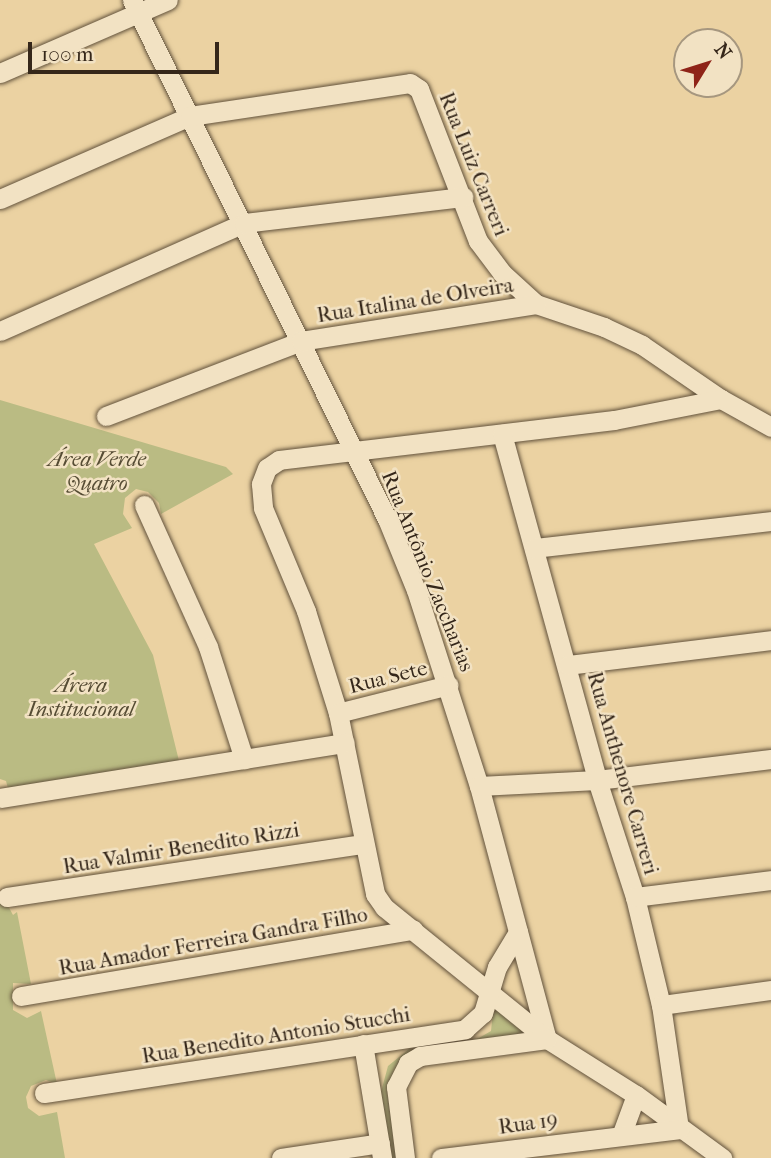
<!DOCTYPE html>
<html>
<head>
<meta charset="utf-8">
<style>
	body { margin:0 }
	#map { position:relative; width:771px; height:1158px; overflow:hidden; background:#ebd2a2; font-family:"IM FELL French Canon",serif }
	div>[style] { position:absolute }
	.green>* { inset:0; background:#babb83 }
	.roads { filter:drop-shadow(0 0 2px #62523c) drop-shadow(0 0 2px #62523c) }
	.minor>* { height:19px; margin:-9.5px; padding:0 9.5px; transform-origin:9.5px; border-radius:9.5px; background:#f2e2c3 }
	span { translate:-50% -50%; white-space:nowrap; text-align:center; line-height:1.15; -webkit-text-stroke:5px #f2e2c3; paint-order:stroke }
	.street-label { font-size:21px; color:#35271a }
	.park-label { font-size:21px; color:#564c34; font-style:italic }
	.north { position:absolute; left:673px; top:28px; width:70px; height:70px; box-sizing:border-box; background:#f2e2c3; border:2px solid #a6977f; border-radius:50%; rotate:52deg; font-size:19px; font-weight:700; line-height:28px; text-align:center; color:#35271a }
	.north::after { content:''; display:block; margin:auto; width:24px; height:32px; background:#8f2418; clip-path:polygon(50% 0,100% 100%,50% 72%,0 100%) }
	.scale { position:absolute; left:28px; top:42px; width:191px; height:32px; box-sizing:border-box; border:4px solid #35271a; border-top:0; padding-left:9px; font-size:21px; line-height:24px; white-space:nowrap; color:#35271a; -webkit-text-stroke:5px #f2e2c3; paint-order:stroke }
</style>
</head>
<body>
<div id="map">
	<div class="green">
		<div style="clip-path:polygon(0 400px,226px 467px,233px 474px,161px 514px,159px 503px,148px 492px,136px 489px,125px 498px,123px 514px,132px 528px,94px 544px,153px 655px,180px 765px,9px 792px,6px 781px,0 779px)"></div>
		<div style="clip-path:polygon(0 891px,13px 915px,17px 912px,31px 984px,13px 983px,13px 1010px,27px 1018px,41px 1011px,57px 1084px,46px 1080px,31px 1086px,26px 1097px,28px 1108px,39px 1116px,57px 1112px,65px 1158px,0 1158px)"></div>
		<div style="clip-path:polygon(500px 1005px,527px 1033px,400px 1062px,394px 1070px,387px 1091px,397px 1158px,391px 1158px,381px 1092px,388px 1066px,409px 1049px,479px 1038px,491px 1031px,493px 1012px)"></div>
	</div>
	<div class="roads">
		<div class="minor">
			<div style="left:132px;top:0;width:578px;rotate:63.83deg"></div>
			<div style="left:387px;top:519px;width:77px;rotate:67.8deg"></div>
			<div style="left:416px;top:590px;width:206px;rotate:72.2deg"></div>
			<div style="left:479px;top:786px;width:262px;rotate:75deg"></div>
			<div style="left:0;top:73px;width:183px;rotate:-23.5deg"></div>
			<div style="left:0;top:199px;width:207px;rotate:-23.6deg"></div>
			<div style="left:190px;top:116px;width:222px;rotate:-8.5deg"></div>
			<div style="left:410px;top:83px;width:11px;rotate:34deg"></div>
			<div style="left:419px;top:89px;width:163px;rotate:68.8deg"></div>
			<div style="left:478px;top:241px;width:40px;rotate:53deg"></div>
			<div style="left:502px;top:273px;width:46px;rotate:42.4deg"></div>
			<div style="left:536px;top:304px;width:72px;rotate:18.7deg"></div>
			<div style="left:604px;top:327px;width:42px;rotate:25.3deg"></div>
			<div style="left:642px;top:345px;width:96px;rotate:34.4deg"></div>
			<div style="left:721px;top:399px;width:57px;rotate:29.2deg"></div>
			<div style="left:0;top:331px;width:267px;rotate:-23.9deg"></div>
			<div style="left:244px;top:223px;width:221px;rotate:-6.8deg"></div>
			<div style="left:721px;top:399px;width:109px;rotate:168.9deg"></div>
			<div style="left:614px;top:420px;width:337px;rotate:173.2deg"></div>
			<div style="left:279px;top:460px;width:14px;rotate:146deg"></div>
			<div style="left:267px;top:468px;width:17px;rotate:111deg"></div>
			<div style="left:261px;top:484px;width:24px;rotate:85deg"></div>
			<div style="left:263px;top:508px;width:112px;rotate:67.3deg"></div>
			<div style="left:306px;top:611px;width:107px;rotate:72.6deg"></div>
			<div style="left:338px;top:713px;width:185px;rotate:78.4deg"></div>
			<div style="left:375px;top:894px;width:16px;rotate:55deg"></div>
			<div style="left:384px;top:907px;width:210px;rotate:39deg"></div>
			<div style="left:547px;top:1039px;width:105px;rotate:32.2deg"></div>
			<div style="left:636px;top:1095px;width:107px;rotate:36.2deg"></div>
			<div style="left:106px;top:416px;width:209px;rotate:-21deg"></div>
			<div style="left:301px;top:341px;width:238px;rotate:-8.9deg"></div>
			<div style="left:502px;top:434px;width:359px;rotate:74.6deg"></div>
			<div style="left:597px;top:780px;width:123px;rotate:72deg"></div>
			<div style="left:635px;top:897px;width:111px;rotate:76.5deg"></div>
			<div style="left:661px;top:1005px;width:125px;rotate:81.7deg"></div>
			<div style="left:144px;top:505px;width:156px;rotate:65.7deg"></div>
			<div style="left:208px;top:647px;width:118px;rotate:72.2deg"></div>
			<div style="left:534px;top:548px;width:239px;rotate:-6.5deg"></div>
			<div style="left:568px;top:665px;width:205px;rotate:-7deg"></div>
			<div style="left:338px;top:713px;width:114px;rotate:-14.2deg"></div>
			<div style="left:479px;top:786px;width:118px;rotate:-2.9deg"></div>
			<div style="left:597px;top:780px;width:175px;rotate:-6.9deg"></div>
			<div style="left:0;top:798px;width:349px;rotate:-9.1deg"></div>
			<div style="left:7px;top:897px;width:360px;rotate:-8.5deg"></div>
			<div style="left:635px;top:897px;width:137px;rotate:-7.1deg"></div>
			<div style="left:21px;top:996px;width:398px;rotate:-9.6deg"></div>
			<div style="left:661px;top:1005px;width:111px;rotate:-7.8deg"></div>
			<div style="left:363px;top:1044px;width:116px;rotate:80.5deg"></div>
			<div style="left:44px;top:1093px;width:426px;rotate:-8.6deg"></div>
			<div style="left:465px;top:1029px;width:24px;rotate:-42deg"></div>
			<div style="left:483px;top:1013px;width:48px;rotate:-73.1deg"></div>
			<div style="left:497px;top:967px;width:41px;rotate:-59deg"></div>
			<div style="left:622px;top:1133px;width:40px;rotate:-69.8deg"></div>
			<div style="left:281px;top:1158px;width:100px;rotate:-8.6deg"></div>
			<div style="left:405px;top:1158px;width:72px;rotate:-97.2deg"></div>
			<div style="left:396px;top:1087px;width:27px;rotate:-63deg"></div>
			<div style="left:408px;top:1063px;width:14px;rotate:-30deg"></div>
			<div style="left:420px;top:1056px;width:128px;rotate:-7.6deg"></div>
			<div style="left:441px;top:1158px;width:240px;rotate:-6.9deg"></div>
		</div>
	</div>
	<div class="street-label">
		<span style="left:474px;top:164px;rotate:68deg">Rua Luiz Carreri</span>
		<span style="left:415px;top:300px;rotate:-9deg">Rua Italina de Olveira</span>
		<span style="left:428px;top:571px;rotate:68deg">Rua Antônio Zaccharias</span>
		<span style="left:388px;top:677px;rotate:-14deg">Rua Sete</span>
		<span style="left:623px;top:773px;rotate:74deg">Rua Anthenore Carreri</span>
		<span style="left:181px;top:848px;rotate:-9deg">Rua Valmir Benedito Rizzi</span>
		<span style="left:213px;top:941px;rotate:-10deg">Rua Amador Ferreira Gandra Filho</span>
		<span style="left:276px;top:1035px;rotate:-9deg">Rua Benedito Antonio Stucchi</span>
		<span style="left:528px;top:1123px;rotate:-8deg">Rua 19</span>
	</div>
	<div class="park-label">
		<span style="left:97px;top:471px">Área Verde<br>Quatro</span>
		<span style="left:81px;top:697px">Árera<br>Institucional</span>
	</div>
	<div class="north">N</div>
	<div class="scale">100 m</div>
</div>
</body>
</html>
